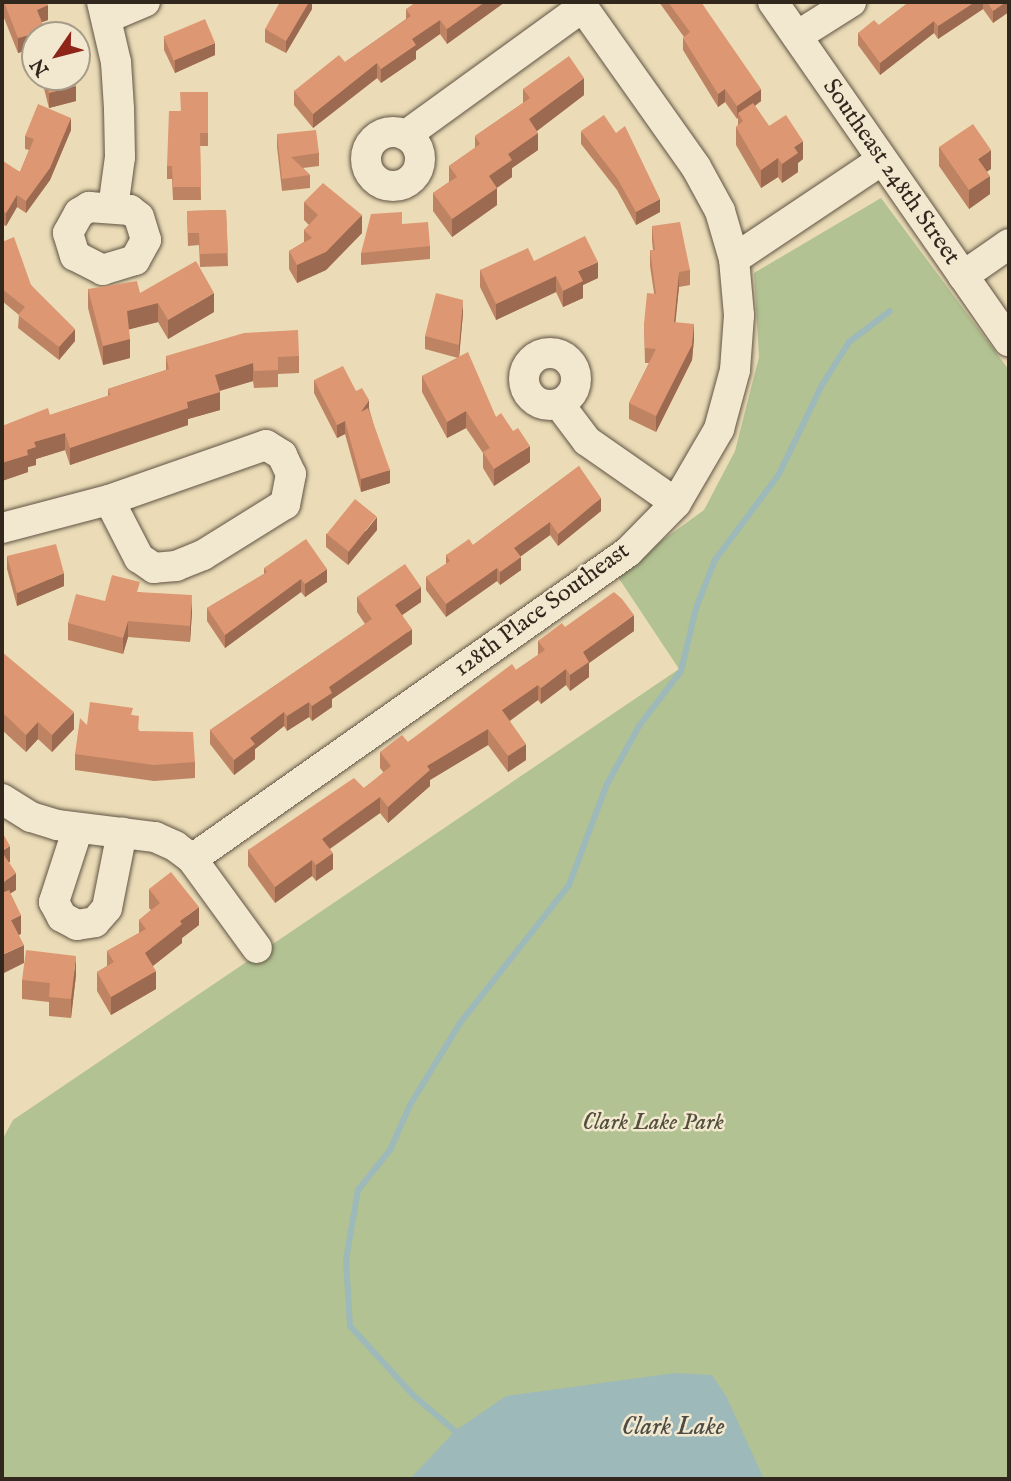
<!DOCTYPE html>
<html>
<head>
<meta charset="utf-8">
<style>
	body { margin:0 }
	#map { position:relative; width:1011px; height:1481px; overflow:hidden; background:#ebdcb7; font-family:"IM FELL English",serif }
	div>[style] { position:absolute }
	.green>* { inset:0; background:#b2c292 }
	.water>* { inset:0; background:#9db9b9 }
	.stream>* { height:6px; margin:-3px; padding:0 3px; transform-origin:3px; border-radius:3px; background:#9db9b9 }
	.roads { filter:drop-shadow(0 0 2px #605444) drop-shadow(0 0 2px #605444) }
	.minor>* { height:30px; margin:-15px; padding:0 15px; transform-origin:15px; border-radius:15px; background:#f2e8d0 }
	.minor>.ring { margin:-15px; padding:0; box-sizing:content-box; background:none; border:30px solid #f2e8d0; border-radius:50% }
	.wall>* { inset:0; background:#be8363 }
	.shaded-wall>* { inset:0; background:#9b6a50 }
	.building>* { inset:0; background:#dd9873; transform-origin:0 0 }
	span { translate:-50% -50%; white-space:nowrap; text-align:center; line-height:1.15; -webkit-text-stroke:5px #f2e8d0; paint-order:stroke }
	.street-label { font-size:24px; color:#32271d }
	.park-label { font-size:24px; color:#524e3a; font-style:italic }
	.water-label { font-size:26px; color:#4d4c44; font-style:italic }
	.frame { position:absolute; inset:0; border:4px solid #32271d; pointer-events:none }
	.north { position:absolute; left:21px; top:21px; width:70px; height:70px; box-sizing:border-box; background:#f2e8d0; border:2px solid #a59b88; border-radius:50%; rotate:235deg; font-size:19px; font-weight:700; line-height:28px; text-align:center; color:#32271d }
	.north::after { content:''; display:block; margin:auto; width:24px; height:32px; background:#8f2418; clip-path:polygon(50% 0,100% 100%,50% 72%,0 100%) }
</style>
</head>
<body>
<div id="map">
	<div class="green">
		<div style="clip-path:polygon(881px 198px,1009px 370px,1009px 1479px,2px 1479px,2px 1140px,13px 1120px,679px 669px,616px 574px,704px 510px,735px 451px,759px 357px,754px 273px)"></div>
	</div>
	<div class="water">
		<div style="clip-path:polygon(675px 1373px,712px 1375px,726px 1396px,764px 1479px,410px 1479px,455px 1431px,506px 1396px)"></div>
	</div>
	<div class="stream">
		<div style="left:455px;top:1431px;width:55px;rotate:-139.4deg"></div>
		<div style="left:413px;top:1395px;width:93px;rotate:-132.4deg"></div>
		<div style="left:350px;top:1326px;width:66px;rotate:-93.5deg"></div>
		<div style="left:346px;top:1260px;width:71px;rotate:-80.3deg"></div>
		<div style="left:358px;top:1190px;width:51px;rotate:-51.3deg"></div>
		<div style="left:390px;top:1150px;width:49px;rotate:-66deg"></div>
		<div style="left:410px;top:1105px;width:96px;rotate:-58.6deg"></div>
		<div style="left:460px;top:1023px;width:176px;rotate:-51.7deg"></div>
		<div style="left:569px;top:885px;width:108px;rotate:-69.4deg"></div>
		<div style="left:607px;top:784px;width:66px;rotate:-61.1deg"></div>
		<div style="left:639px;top:726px;width:69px;rotate:-52.6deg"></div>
		<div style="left:681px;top:671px;width:65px;rotate:-76.6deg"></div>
		<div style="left:696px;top:608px;width:52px;rotate:-68.4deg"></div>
		<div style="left:715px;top:560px;width:107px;rotate:-53.3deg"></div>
		<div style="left:779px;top:474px;width:99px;rotate:-64.2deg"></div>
		<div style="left:822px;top:385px;width:51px;rotate:-57.9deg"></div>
		<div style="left:849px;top:342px;width:51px;rotate:-37.1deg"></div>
	</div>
	<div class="roads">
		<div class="minor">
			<div style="left:102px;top:2px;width:62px;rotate:76.9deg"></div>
			<div style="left:116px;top:62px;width:47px;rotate:86.3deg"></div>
			<div style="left:119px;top:109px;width:48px;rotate:88.8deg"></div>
			<div style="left:120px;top:157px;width:51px;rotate:97.8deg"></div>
			<div style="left:773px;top:2px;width:413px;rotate:55.2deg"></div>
			<div style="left:109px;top:17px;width:39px;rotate:-23deg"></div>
			<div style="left:797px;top:36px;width:64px;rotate:-32.2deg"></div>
			<div class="ring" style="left:366px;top:132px;width:24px;height:24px"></div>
			<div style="left:406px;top:135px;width:218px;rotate:-35.9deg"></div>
			<div style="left:89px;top:207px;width:41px;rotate:4.2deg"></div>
			<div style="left:130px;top:210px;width:11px;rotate:38deg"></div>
			<div style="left:139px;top:217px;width:24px;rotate:73deg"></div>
			<div style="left:146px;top:240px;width:23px;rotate:119deg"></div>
			<div style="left:135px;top:260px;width:34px;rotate:163deg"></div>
			<div style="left:103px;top:270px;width:31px;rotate:-153deg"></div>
			<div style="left:75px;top:256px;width:24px;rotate:-107deg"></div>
			<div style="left:68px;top:233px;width:23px;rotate:-61deg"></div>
			<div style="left:79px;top:213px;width:12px;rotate:-31deg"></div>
			<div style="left:734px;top:259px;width:178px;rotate:-33.8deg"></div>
			<div style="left:963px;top:276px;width:56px;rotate:-34.8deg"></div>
			<div class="ring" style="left:524px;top:353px;width:22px;height:22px"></div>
			<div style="left:559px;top:404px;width:46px;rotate:52.9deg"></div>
			<div style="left:587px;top:441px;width:108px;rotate:34.9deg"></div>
			<div style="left:2px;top:528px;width:111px;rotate:-14.7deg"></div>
			<div style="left:109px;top:500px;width:166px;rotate:-19.3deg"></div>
			<div style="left:266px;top:445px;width:19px;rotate:32deg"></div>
			<div style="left:282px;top:455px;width:21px;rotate:65deg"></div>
			<div style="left:291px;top:474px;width:31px;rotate:101deg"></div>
			<div style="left:285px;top:504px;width:97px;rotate:148.1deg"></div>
			<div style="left:203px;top:555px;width:29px;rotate:158deg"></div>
			<div style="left:176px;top:566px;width:22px;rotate:175deg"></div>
			<div style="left:154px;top:568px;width:18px;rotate:-146deg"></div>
			<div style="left:139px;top:558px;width:65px;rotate:-117.3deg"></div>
			<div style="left:2px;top:799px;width:34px;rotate:32deg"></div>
			<div style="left:31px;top:817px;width:27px;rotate:17deg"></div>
			<div style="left:57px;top:825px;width:99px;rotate:7deg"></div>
			<div style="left:155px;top:837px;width:22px;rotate:24deg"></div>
			<div style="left:175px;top:846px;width:21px;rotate:37deg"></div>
			<div style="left:192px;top:859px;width:110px;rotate:53.9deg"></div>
			<div style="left:78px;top:828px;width:78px;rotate:108deg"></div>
			<div style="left:54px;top:902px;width:17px;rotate:62deg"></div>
			<div style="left:62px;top:917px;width:17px;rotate:28deg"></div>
			<div style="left:77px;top:925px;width:18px;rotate:-9deg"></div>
			<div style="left:95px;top:922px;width:18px;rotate:-49deg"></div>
			<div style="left:107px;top:908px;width:77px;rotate:-78.8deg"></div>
			<div style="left:192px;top:859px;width:533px;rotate:-35.15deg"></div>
			<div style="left:628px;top:552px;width:69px;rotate:-45.6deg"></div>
			<div style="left:676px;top:503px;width:86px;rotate:-59.8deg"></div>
			<div style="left:719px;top:429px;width:61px;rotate:-74.8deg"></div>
			<div style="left:735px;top:370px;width:55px;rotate:-85.8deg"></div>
			<div style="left:739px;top:315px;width:56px;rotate:-95.1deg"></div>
			<div style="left:734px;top:259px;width:50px;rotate:-106.3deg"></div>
			<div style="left:720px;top:211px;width:50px;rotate:-118.6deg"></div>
			<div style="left:696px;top:167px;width:202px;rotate:-125.3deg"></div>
		</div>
	</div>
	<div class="wall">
		<div style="clip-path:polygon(2px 2px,46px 2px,48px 20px,42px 22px,35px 35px,35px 57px,33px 48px,18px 53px,2px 13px)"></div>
		<div style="clip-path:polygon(312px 2px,312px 9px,286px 53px,265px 42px,265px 29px)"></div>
		<div style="clip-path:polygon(505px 2px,447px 44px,440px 34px,416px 51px,416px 59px,381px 83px,377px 78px,313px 128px,294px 105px,294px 91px,345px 62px,406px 19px,406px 9px)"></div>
		<div style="clip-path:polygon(659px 2px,701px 2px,761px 101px,755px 106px,769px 126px,803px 159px,798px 163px,798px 172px,782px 183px,778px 177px,761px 188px,736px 145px,736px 127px,738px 125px,738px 118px,737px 119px,725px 102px,718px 107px,683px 50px,683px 38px,684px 37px)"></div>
		<div style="clip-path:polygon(909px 2px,1009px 2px,993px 23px,983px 9px,938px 39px,934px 33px,880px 75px,858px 45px,858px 33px,879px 25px)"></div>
		<div style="clip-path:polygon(164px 37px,215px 55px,175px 73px,164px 50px)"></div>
		<div style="clip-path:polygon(41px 77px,74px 77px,76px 101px,49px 108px)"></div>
		<div style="clip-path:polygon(523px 89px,584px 95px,537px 131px,538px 150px,512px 168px,512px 177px,497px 188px,497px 205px,452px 237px,433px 211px,433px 193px,449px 182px,449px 166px,475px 148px,475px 136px,523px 103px)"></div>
		<div style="clip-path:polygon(208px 92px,208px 146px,200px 146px,201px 200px,173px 200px,172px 179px,167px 179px,167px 166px,180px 111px)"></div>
		<div style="clip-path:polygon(71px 130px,50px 180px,26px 213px,17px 207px,6px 226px,2px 224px,2px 164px,20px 172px,29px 150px,25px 149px,25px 136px)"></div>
		<div style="clip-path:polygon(581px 131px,660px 212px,636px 225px,617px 190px,581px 144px)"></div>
		<div style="clip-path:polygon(277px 134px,319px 153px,319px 166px,303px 168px,310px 175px,310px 188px,282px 191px,277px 147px)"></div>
		<div style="clip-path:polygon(939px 147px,991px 169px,987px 171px,990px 194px,969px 209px,939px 166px)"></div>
		<div style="clip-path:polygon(304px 202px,362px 233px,326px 270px,297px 283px,289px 269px,289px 251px,304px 242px,304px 230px,309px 225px,304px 220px)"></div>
		<div style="clip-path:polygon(226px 210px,228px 266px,200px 267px,199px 245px,188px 246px,187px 211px)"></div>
		<div style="clip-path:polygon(402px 224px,430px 246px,430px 259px,361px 265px,361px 253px)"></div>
		<div style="clip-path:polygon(652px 226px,690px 270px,690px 285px,679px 287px,675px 322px,694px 339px,692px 360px,656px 432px,629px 419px,629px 403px,649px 363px,645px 363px,644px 324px,654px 293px,650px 266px,650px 250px,653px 250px,652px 241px)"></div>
		<div style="clip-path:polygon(2px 242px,31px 285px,75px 341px,59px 360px,18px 328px,19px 315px,2px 301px)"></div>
		<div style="clip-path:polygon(534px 261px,598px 278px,583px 285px,583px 298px,563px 307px,556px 292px,496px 320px,480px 287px,480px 270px)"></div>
		<div style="clip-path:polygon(88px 289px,140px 293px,214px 312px,168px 339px,158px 322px,129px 329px,130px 358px,103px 365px,88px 308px)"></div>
		<div style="clip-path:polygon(463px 313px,459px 357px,496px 417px,530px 462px,494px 486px,483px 468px,483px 453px,466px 428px,447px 438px,422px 392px,422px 376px,458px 358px,425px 349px,425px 336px)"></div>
		<div style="clip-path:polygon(166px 356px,299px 356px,299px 373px,278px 374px,278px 387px,254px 388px,253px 381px,220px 391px,220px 410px,188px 419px,188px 425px,70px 465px,65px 450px,36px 459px,36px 465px,28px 467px,28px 472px,2px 481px,50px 415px,108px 396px,108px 389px,166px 370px)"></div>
		<div style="clip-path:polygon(314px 380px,356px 391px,369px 408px,390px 483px,361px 492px,345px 434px,337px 438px,314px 393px)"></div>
		<div style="clip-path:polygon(579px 466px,601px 511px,558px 546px,550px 535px,520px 557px,521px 570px,500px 585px,497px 581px,446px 617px,426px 590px,426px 577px,446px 564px,446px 555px,473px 545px)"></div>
		<div style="clip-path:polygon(377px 530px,348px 565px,326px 547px,326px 534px)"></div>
		<div style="clip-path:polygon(7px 556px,64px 586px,17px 606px,7px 569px)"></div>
		<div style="clip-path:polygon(264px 568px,327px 582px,305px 597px,301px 592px,225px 648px,207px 621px,207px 608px,264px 574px)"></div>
		<div style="clip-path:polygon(140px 592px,192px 612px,190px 642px,128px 637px,123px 654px,68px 640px,68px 623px,105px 601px)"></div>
		<div style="clip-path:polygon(357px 597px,421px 602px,402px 615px,412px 644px,332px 699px,332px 707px,312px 721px,309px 717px,287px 731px,284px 726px,255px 749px,255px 759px,234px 775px,210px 744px,210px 730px,365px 624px,357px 612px)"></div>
		<div style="clip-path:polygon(565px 627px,634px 631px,589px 663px,589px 677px,570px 691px,566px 685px,541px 704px,538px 700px,510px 721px,526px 760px,508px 772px,488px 745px,430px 780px,430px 786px,388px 823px,380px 813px,330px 849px,333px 869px,316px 881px,312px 876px,275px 903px,248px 866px,248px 850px,364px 788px,384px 773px,380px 768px,380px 752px,408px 742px,516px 670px,538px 655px,538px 641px)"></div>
		<div style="clip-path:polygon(2px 652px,74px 729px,52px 752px,38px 739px,26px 752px,2px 730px)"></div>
		<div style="clip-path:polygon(133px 715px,139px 731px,195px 762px,195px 778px,154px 781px,75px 770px,75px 754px,87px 725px)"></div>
		<div style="clip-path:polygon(149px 889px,199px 925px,182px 938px,182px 943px,153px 966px,156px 989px,111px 1015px,97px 991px,97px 972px,107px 966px,107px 951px,139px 933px,139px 920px,151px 910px,149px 908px)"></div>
		<div style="clip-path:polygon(76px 975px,71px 1018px,49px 1016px,49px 1002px,22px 999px,22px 980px)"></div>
	</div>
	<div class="shaded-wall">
		<div style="clip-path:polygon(309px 2px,312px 2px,312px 9px,286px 53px,286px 41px)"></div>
		<div style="clip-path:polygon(485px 2px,505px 2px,447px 44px,447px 29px)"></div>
		<div style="clip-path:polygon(975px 2px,983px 2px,983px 9px,938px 39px,938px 26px)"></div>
		<div style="clip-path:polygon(1006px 2px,1009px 2px,1009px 12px,993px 23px,993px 11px)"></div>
		<div style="clip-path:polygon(48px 5px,48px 20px,37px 24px,37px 10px)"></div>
		<div style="clip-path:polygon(440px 20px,440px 34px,416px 51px,416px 59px,381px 83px,381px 69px,412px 39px)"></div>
		<div style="clip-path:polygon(934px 21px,934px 33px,880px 75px,880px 63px)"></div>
		<div style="clip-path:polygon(33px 34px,33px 48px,18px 53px,18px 38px)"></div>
		<div style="clip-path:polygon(215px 43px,215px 55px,175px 73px,175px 60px)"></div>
		<div style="clip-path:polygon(377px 63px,377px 78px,313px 128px,313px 114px)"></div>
		<div style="clip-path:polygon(584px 78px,584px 95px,529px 137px,529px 119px)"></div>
		<div style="clip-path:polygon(76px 86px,76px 101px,49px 108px,49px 93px)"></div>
		<div style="clip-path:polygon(725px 89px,725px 102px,718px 107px,718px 94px)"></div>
		<div style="clip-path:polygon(761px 89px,761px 101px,740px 116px,738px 113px,737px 119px,737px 106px)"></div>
		<div style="clip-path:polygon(71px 118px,71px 130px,50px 180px,26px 213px,26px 201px)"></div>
		<div style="clip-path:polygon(538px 133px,538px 150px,512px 168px,512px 177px,489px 193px,489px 176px,508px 154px)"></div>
		<div style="clip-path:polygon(803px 141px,803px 159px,798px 163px,798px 172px,782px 183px,782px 164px,794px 147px)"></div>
		<div style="clip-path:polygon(991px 150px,991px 169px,978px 178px,978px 159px)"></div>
		<div style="clip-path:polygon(778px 158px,778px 177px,761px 188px,761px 170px)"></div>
		<div style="clip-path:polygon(990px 176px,990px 194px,969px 209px,969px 190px)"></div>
		<div style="clip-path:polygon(497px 188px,497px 205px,452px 237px,452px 219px)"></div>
		<div style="clip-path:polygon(17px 195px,17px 207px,6px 226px,6px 213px)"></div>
		<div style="clip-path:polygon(660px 199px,660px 212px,636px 225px,636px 212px)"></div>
		<div style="clip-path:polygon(362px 215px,362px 233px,326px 270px,297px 283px,297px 265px)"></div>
		<div style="clip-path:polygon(598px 262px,598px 278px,583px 285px,583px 298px,563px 307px,563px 291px,578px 271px)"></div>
		<div style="clip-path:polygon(679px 272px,679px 287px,674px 337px,674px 322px)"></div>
		<div style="clip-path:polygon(556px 276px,556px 292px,496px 320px,496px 304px)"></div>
		<div style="clip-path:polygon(214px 293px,214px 312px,168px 339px,168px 320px)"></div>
		<div style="clip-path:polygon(463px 300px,463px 313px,459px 358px,459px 345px)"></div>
		<div style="clip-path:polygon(158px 303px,158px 322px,127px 330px,127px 311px)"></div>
		<div style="clip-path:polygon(694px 324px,694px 339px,692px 360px,656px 432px,656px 416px)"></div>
		<div style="clip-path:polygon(75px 329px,75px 341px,59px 360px,59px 347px)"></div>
		<div style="clip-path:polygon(130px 339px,130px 358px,103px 365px,103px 346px)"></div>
		<div style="clip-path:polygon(253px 363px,253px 381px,215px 392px,215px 375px)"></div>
		<div style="clip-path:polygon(220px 392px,220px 410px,188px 419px,188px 425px,70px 465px,70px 448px,187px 402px)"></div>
		<div style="clip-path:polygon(369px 400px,369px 413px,361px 412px)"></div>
		<div style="clip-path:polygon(466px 411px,466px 428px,447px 438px,447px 422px)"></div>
		<div style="clip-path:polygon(345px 421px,345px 434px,337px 438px,337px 425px)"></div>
		<div style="clip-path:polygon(65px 433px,65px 450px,36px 459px,36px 465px,28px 467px,28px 472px,2px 481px,2px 463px,27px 450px,34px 442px)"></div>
		<div style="clip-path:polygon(530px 446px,530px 462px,494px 486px,494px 469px)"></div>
		<div style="clip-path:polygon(390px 470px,390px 483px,361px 492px,361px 479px)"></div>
		<div style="clip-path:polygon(601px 498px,601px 511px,558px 546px,558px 534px)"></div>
		<div style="clip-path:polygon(377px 517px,377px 530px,348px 565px,348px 553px)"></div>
		<div style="clip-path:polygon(550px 522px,550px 535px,514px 561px,514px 548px)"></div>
		<div style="clip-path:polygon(521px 557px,521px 570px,500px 585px,500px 572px)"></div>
		<div style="clip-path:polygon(497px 568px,497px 581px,446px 617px,446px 604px)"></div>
		<div style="clip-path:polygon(327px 569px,327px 582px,305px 597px,305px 584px)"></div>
		<div style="clip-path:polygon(64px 573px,64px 586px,17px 606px,17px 593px)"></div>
		<div style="clip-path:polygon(301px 579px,301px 592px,225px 648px,225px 635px)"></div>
		<div style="clip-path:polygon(421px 587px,421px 602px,395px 620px,395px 605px)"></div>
		<div style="clip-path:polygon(192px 595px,192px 612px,190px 642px,190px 626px)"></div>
		<div style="clip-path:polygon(634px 615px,634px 631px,589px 663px,589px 677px,570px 691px,570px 675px,583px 652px)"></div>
		<div style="clip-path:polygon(128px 621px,128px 637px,123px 654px,123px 638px)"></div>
		<div style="clip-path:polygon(412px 629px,412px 644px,332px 699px,332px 707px,312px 721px,312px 706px,329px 687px)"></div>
		<div style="clip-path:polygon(566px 669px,566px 685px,541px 704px,541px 688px)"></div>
		<div style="clip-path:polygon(538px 685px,538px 700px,502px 726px,502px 710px)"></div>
		<div style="clip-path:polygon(309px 702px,309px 717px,287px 731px,287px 716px)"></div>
		<div style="clip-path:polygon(74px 712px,74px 729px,52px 752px,52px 735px)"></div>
		<div style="clip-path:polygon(284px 712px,284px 726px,255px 749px,255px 759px,234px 775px,234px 760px,250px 738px)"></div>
		<div style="clip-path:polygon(38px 722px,38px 739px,26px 752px,26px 735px)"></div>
		<div style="clip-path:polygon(488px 729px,488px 745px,430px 780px,430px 786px,388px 823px,388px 807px,427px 766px)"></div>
		<div style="clip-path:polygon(526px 744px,526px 760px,508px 772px,508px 756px)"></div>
		<div style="clip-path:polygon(380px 797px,380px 813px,322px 854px,322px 839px)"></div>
		<div style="clip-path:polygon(10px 846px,10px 862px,2px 867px,2px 851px)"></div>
		<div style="clip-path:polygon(333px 853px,333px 869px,316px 881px,316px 865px)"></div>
		<div style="clip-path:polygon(312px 860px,312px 876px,275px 903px,275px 887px)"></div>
		<div style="clip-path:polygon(16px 873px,16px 890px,2px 899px,2px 883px)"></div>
		<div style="clip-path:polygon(199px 907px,199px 925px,182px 938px,182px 943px,145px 972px,145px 953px,180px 921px)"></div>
		<div style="clip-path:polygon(21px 915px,21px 934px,11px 939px,11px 920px)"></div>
		<div style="clip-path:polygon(24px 945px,24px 963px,2px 974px,2px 955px)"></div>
		<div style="clip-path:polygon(76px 956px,76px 975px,71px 1018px,71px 999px)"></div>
		<div style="clip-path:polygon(156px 971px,156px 989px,111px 1015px,111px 997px)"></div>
	</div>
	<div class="building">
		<div style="clip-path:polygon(4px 2px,46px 2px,48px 5px,37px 10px,47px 35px,35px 35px,35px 42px,33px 34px,18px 38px)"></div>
		<div style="clip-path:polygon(280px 2px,309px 2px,286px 41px,265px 29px)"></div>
		<div style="clip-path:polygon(416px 2px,485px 2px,447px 29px,440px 20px,412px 39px,416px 45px,381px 69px,377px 63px,313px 114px,294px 91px,339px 55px,345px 62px,411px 16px,406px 9px)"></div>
		<div style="clip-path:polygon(668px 2px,701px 2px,761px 89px,737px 106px,725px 89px,718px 94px,683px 38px,690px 32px)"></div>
		<div style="clip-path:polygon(909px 2px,975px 2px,938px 26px,934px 21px,880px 63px,858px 33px,874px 20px,879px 25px)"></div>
		<div style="clip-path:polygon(987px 2px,1006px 2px,993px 11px)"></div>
		<div style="left:205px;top:19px;width:26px;height:45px;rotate:67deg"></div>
		<div style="clip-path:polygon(569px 56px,584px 78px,529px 119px,538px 133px,508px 154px,512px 160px,489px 176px,497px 188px,452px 219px,433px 193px,457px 177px,449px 166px,480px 144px,475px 136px,530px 98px,523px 89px)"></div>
		<div style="clip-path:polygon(45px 77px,74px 77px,76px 86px,49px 93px)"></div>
		<div style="clip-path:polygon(180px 92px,208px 92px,208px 133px,200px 133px,201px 187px,173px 187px,172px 166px,167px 166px,169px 111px,181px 111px)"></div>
		<div style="clip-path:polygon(753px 103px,769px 126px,786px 115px,803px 141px,794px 147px,798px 153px,782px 164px,778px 158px,761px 170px,736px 127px,743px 121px,738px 113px)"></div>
		<div style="clip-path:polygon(38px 104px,71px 118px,50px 168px,26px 201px,17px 195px,6px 213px,2px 211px,2px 164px,3px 161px,20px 172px,34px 139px,25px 136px)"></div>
		<div style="clip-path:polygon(604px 115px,616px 133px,625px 126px,660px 199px,636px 212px,617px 178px,581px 131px)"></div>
		<div style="clip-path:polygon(973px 124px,991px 150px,978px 159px,990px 176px,969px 190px,939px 147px)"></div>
		<div style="clip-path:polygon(316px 130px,319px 153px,291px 157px,310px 175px,282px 179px,277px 134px)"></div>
		<div style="clip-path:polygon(323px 183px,362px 215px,326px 252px,297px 265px,289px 251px,312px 238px,304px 230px,318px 215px,304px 202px)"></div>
		<div style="clip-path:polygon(226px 210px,228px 253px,200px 254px,199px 233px,188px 233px,187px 211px)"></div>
		<div style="clip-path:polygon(402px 212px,402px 224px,428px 222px,430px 246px,361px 253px,371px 214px)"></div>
		<div style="clip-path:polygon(680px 222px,690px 270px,679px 272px,674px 322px,694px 324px,692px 345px,656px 416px,629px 403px,656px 349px,645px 348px,644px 324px,647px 293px,656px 294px,650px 250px,655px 250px,652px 226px)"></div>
		<div style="clip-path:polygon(585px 236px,598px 262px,578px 271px,583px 281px,563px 291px,556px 276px,496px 304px,480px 270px,528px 248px,534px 261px)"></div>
		<div style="clip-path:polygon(14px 237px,31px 285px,75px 329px,59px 347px,18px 315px,25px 307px,2px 289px,2px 242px)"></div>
		<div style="clip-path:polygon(196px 261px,214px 293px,168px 320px,158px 303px,127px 311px,130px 339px,103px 346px,88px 289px,137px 281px,140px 293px)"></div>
		<div style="clip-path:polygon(436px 293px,463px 300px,459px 345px,425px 336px)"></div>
		<div style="clip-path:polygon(298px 330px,299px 356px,278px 357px,278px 370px,254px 371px,253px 363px,215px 375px,220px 392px,187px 402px,188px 408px,70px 448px,65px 433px,34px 442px,36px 447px,27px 450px,28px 455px,2px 463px,2px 426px,48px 408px,50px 415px,110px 395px,108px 389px,169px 369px,166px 356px,244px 333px)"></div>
		<div style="clip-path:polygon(468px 352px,496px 417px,501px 413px,513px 431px,518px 428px,530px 446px,494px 469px,483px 452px,490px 448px,466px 411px,447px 422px,422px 376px)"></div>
		<div style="clip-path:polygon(343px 366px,356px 391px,362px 388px,369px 400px,361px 412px,368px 408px,390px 470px,361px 479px,345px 421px,337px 425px,314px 380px)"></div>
		<div style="clip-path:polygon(579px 466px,601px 498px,558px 534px,550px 522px,514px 548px,521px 557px,500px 572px,497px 568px,446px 604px,426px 577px,450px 561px,446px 555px,469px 539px,473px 545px)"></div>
		<div style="left:355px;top:499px;width:28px;height:45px;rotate:39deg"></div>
		<div style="clip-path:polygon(306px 539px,327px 569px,305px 584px,301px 579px,225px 635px,207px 608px,267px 572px,264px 568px)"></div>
		<div style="clip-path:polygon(56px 544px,64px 573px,17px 593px,7px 556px)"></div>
		<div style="clip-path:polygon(405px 564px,421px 587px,395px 605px,412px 629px,329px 687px,332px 693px,312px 706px,309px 702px,287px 716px,284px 712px,250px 738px,255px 744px,234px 760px,210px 730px,372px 619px,357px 597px)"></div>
		<div style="clip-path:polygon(112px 575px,140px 582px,137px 592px,192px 595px,190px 626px,128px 621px,123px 638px,68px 623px,76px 594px,105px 601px)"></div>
		<div style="clip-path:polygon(614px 592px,622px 599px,634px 615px,583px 652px,589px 662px,570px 675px,566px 669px,541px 688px,538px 685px,502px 710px,526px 744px,508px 756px,488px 729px,427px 766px,430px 770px,388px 807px,380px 797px,322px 839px,333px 853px,316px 865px,312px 860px,275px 887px,248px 850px,354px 778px,364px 788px,391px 766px,380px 752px,402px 735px,408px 742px,512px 664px,516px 670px,545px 650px,538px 641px,562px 623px,565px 627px)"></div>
		<div style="clip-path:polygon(2px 652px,74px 712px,52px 735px,38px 722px,26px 735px,2px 712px)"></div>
		<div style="clip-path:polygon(90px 702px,133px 708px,131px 715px,139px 716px,138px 731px,193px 732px,195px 762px,154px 765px,75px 754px,80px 718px,87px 725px)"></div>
		<div style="clip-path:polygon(2px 832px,10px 846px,2px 851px)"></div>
		<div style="clip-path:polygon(2px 852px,16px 873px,2px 883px)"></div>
		<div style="clip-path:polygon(171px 872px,199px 907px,180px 921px,182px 924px,145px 953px,156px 971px,111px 997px,97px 972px,114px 962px,107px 951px,146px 929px,139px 920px,160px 903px,149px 889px)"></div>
		<div style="clip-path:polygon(9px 890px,21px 915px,11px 920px,24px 945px,2px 955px,2px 893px)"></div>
		<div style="clip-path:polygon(26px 950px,76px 956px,71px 999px,49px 997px,50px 983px,22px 980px)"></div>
	</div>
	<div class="street-label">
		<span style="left:891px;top:172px;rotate:55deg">Southeast 248th Street</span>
		<span style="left:542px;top:610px;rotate:-36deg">128th Place Southeast</span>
	</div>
	<div class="park-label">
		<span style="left:653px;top:1123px">Clark Lake Park</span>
	</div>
	<div class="water-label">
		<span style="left:673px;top:1427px">Clark Lake</span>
	</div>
	<div class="frame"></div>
	<div class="north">N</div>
</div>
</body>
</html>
